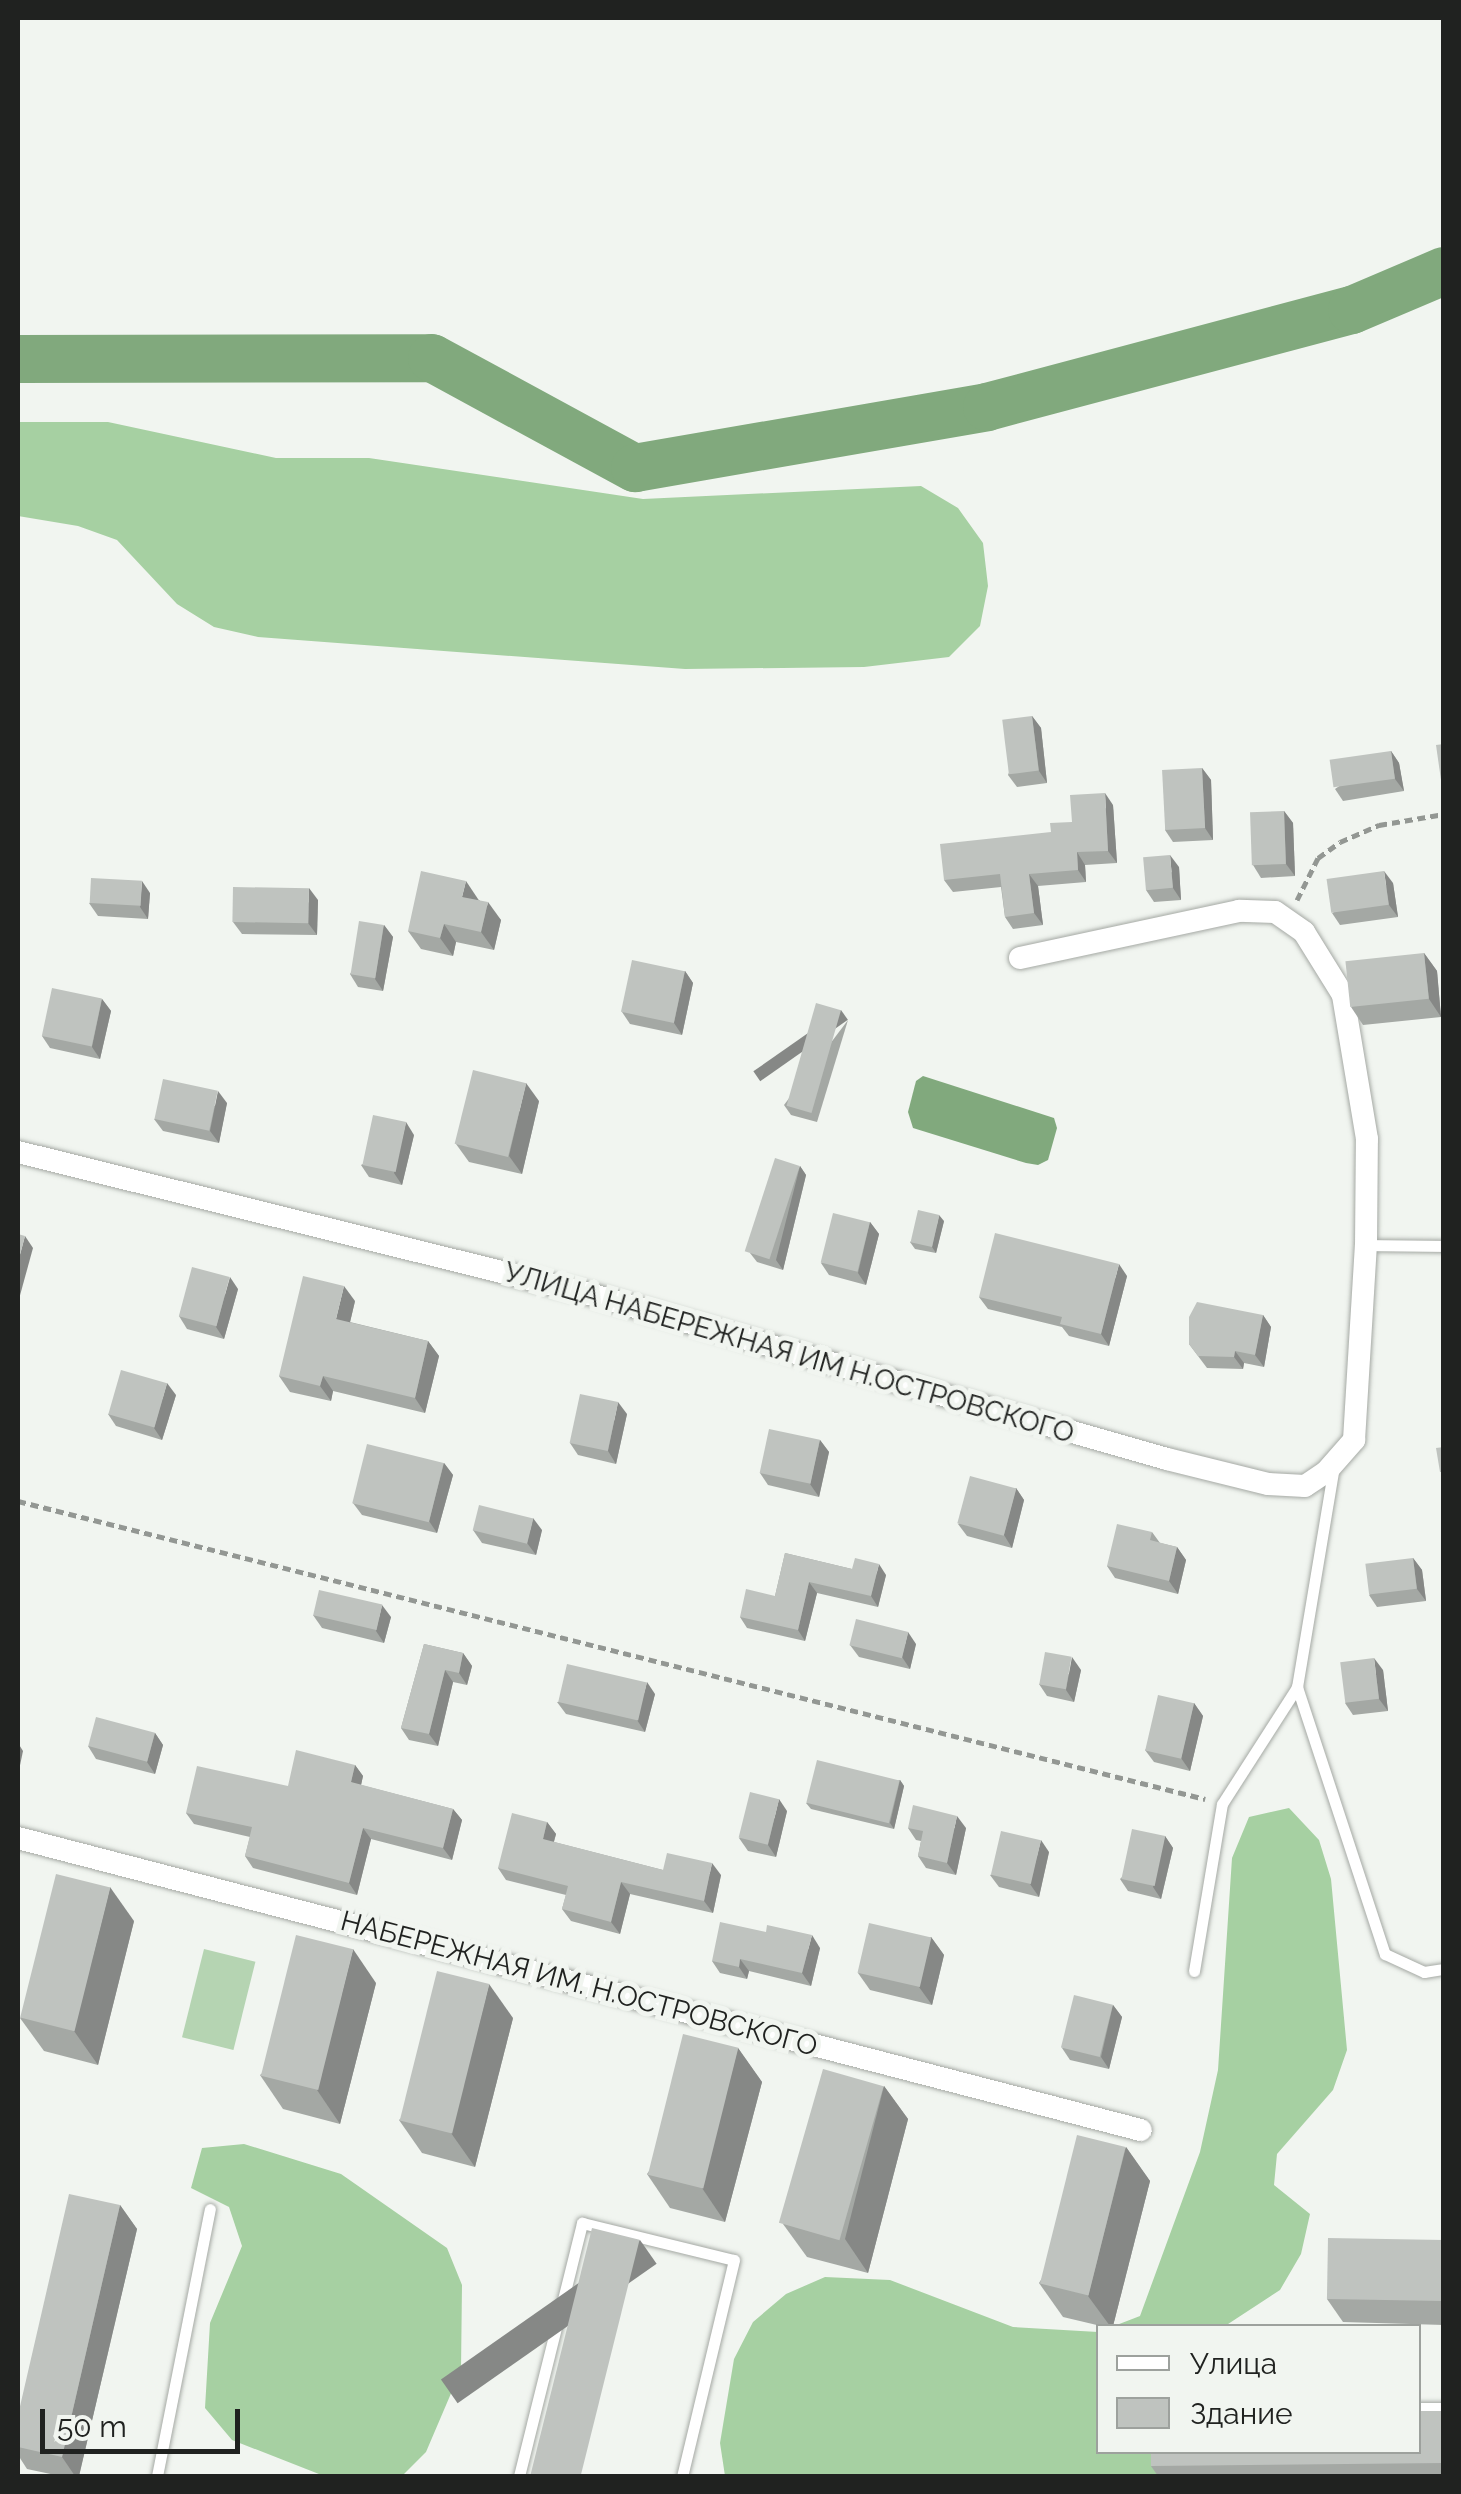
<!DOCTYPE html>
<html>
<head>
<meta charset="utf-8">
<style>
	body { margin:0 }
	#map { position:relative; width:1461px; height:2494px; overflow:hidden; background:#f1f5f0; font-family:Raleway,sans-serif }
	div>[style] { position:absolute }
	.green>* { inset:0; background:#b5d4b2; transform-origin:0 0 }
	.forest>* { inset:0; background:#a6d0a2 }
	.water>* { inset:0; background:#81a97d }
	.river>* { height:48px; margin:-24px; padding:0 24px; transform-origin:24px; border-radius:24px; background:#81a97d }
	.path>* { height:5px; margin-top:-2.5px; transform-origin:0; background:repeating-linear-gradient(90deg,#939793 0 8px,transparent 0 13px) }
	.roads { filter:drop-shadow(0 0 2px #a5a9a4) drop-shadow(0 0 2px #a5a9a4) }
	.service>* { height:11px; margin:-5.5px; padding:0 5.5px; transform-origin:5.5px; border-radius:5.5px; background:#fff }
	.minor>* { height:22px; margin:-11px; padding:0 11px; transform-origin:11px; border-radius:11px; background:#fff }
	.wall>* { inset:0; background:#a4a8a4 }
	.shaded-wall>* { inset:0; background:#868886; transform-origin:0 0 }
	.building>* { inset:0; background:#bfc3bf; transform-origin:0 0 }
	span { translate:-50% -50%; white-space:nowrap; text-align:center; line-height:1.15; -webkit-text-stroke:10px #f1f5f0; paint-order:stroke }
	.street-label { font-size:28px; color:#202220 }
	.frame { position:absolute; inset:0; border:20px solid #202220; pointer-events:none }
	.legend { position:absolute; left:1096px; top:2324px; width:325px; height:130px; box-sizing:border-box; background:#f1f5f0; border:2px solid #9da19d; margin:0; padding:12px 18px; list-style:none; font-size:30px; color:#202220 }
	.legend li { display:flex; align-items:center; gap:20px; height:50px }
	.legend b { width:50px; border:2px solid #9da19d }
	.scale { position:absolute; left:40px; top:2409px; width:200px; height:45px; box-sizing:border-box; border:5px solid #202220; border-top:0; padding-left:12px; font-size:30px; line-height:35px; white-space:nowrap; color:#202220; -webkit-text-stroke:8px #f1f5f0; paint-order:stroke }
</style>
</head>
<body>
<div id="map">
	<div class="green">
		<div style="left:204px;top:1949px;width:53px;height:91px;rotate:14deg"></div>
	</div>
	<div class="forest">
		<div style="clip-path:polygon(18px 422px,108px 422px,276px 458px,369px 458px,643px 499px,921px 486px,958px 508px,983px 543px,988px 586px,980px 626px,949px 657px,864px 667px,685px 669px,258px 637px,214px 627px,177px 604px,117px 540px,78px 526px,18px 516px)"></div>
		<div style="clip-path:polygon(1289px 1808px,1319px 1840px,1331px 1879px,1347px 2050px,1333px 2090px,1277px 2154px,1274px 2185px,1310px 2214px,1301px 2254px,1280px 2290px,1225px 2326px,1114px 2326px,1140px 2316px,1200px 2152px,1218px 2070px,1232px 1858px,1249px 1817px)"></div>
		<div style="clip-path:polygon(244px 2144px,341px 2174px,447px 2248px,462px 2285px,461px 2370px,426px 2452px,402px 2476px,324px 2476px,232px 2440px,205px 2408px,210px 2323px,242px 2246px,229px 2207px,191px 2188px,202px 2148px)"></div>
		<div style="clip-path:polygon(825px 2277px,890px 2280px,1013px 2327px,1098px 2332px,1098px 2452px,1156px 2452px,1163px 2476px,725px 2476px,720px 2443px,734px 2359px,753px 2322px,786px 2294px)"></div>
	</div>
	<div class="water">
		<div style="clip-path:polygon(923px 1076px,1054px 1118px,1057px 1128px,1048px 1160px,1038px 1165px,1026px 1163px,913px 1128px,908px 1112px,916px 1081px)"></div>
	</div>
	<div class="river">
		<div style="left:18px;top:359px;width:414px;rotate:-0.1deg"></div>
		<div style="left:432px;top:358px;width:231px;rotate:28.5deg"></div>
		<div style="left:635px;top:468px;width:357px;rotate:-9.8deg"></div>
		<div style="left:987px;top:407px;width:378px;rotate:-14.9deg"></div>
		<div style="left:1352px;top:310px;width:100px;rotate:-23deg"></div>
	</div>
	<div class="path">
		<div style="left:1297px;top:900px;width:47px;rotate:-63.4deg"></div>
		<div style="left:1318px;top:858px;width:27px;rotate:-36deg"></div>
		<div style="left:1340px;top:842px;width:43px;rotate:-23.6deg"></div>
		<div style="left:1379px;top:825px;width:66px;rotate:-9.6deg"></div>
		<div style="left:18px;top:1501px;width:1224px;rotate:14.09deg"></div>
	</div>
	<div class="roads">
		<div class="service">
			<div style="left:1366px;top:1245px;width:78px;rotate:0.7deg"></div>
			<div style="left:1297px;top:1687px;width:281px;rotate:71.8deg"></div>
			<div style="left:1385px;top:1954px;width:43px;rotate:24.8deg"></div>
			<div style="left:1424px;top:1972px;width:20px;rotate:-9deg"></div>
			<div style="left:1194px;top:1971px;width:169px;rotate:-80.5deg"></div>
			<div style="left:1222px;top:1804px;width:139px;rotate:-57.3deg"></div>
			<div style="left:1297px;top:1687px;width:219px;rotate:-80.5deg"></div>
			<div style="left:1418px;top:2408px;width:26px"></div>
			<div style="left:157px;top:2476px;width:272px;rotate:-78.8deg"></div>
			<div style="left:519px;top:2476px;width:261px;rotate:-76deg"></div>
			<div style="left:582px;top:2223px;width:156px;rotate:13.7deg"></div>
			<div style="left:734px;top:2260px;width:222px;rotate:103.5deg"></div>
		</div>
		<div class="minor">
			<div style="left:18px;top:1152px;width:585px;rotate:13.94deg"></div>
			<div style="left:586px;top:1293px;width:604px;rotate:15.95deg"></div>
			<div style="left:1167px;top:1459px;width:104px;rotate:13.9deg"></div>
			<div style="left:1268px;top:1484px;width:37px;rotate:3deg"></div>
			<div style="left:1305px;top:1486px;width:25px;rotate:-34deg"></div>
			<div style="left:1326px;top:1472px;width:43px;rotate:-48.8deg"></div>
			<div style="left:1354px;top:1440px;width:195px;rotate:-86.5deg"></div>
			<div style="left:1366px;top:1245px;width:106px;rotate:-89.5deg"></div>
			<div style="left:1367px;top:1139px;width:146px;rotate:-99.5deg"></div>
			<div style="left:1343px;top:995px;width:74px;rotate:-121.8deg"></div>
			<div style="left:1304px;top:932px;width:35px;rotate:-145deg"></div>
			<div style="left:1275px;top:912px;width:36px;rotate:-178deg"></div>
			<div style="left:1239px;top:911px;width:224px;rotate:167.9deg"></div>
			<div style="left:18px;top:1838px;width:1160px;rotate:14.58deg"></div>
		</div>
	</div>
	<div class="wall">
		<div style="clip-path:polygon(1032px 716px,1041px 728px,1047px 783px,1017px 787px,1008px 775px)"></div>
		<div style="clip-path:polygon(1391px 751px,1399px 763px,1404px 791px,1343px 801px,1335px 789px)"></div>
		<div style="clip-path:polygon(1202px 768px,1211px 780px,1213px 840px,1173px 842px,1165px 830px)"></div>
		<div style="clip-path:polygon(1113px 805px,1117px 863px,1085px 865px,1086px 882px,1038px 886px,1043px 925px,1013px 929px,1005px 917px,1001px 887px,953px 892px,944px 880px)"></div>
		<div style="clip-path:polygon(1284px 811px,1293px 823px,1295px 876px,1261px 878px,1253px 865px)"></div>
		<div style="clip-path:polygon(1179px 867px,1181px 900px,1154px 902px,1146px 890px)"></div>
		<div style="clip-path:polygon(1393px 883px,1398px 917px,1340px 925px,1332px 913px)"></div>
		<div style="clip-path:polygon(150px 893px,148px 919px,98px 916px,89px 903px)"></div>
		<div style="clip-path:polygon(478px 899px,501px 920px,494px 950px,456px 942px,453px 956px,421px 949px,408px 931px)"></div>
		<div style="clip-path:polygon(318px 900px,317px 935px,242px 934px,233px 922px)"></div>
		<div style="clip-path:polygon(384px 925px,393px 937px,383px 991px,358px 987px,350px 974px)"></div>
		<div style="clip-path:polygon(1424px 953px,1437px 971px,1441px 1017px,1363px 1025px,1351px 1007px)"></div>
		<div style="clip-path:polygon(685px 971px,693px 983px,682px 1035px,630px 1024px,622px 1012px)"></div>
		<div style="clip-path:polygon(102px 999px,111px 1011px,100px 1059px,50px 1048px,42px 1036px)"></div>
		<div style="clip-path:polygon(848px 1020px,817px 1122px,791px 1115px,784px 1105px)"></div>
		<div style="clip-path:polygon(539px 1101px,522px 1174px,469px 1162px,456px 1144px)"></div>
		<div style="clip-path:polygon(227px 1103px,219px 1143px,163px 1131px,154px 1119px)"></div>
		<div style="clip-path:polygon(414px 1135px,402px 1185px,369px 1177px,361px 1165px)"></div>
		<div style="clip-path:polygon(800px 1166px,806px 1175px,783px 1270px,757px 1262px,750px 1253px)"></div>
		<div style="clip-path:polygon(944px 1221px,936px 1253px,915px 1249px,910px 1242px)"></div>
		<div style="clip-path:polygon(870px 1222px,879px 1234px,866px 1285px,829px 1275px,821px 1263px)"></div>
		<div style="clip-path:polygon(1127px 1276px,1109px 1346px,1069px 1336px,1062px 1327px,988px 1309px,979px 1297px)"></div>
		<div style="clip-path:polygon(238px 1289px,224px 1339px,187px 1329px,179px 1316px)"></div>
		<div style="clip-path:polygon(355px 1301px,350px 1322px,428px 1341px,439px 1356px,425px 1413px,333px 1391px,331px 1401px,290px 1392px,279px 1376px)"></div>
		<div style="clip-path:polygon(1263px 1315px,1271px 1327px,1264px 1367px,1244px 1363px,1243px 1369px,1207px 1368px,1189px 1344px)"></div>
		<div style="clip-path:polygon(176px 1395px,162px 1440px,116px 1426px,108px 1414px)"></div>
		<div style="clip-path:polygon(627px 1414px,616px 1464px,578px 1455px,570px 1443px)"></div>
		<div style="clip-path:polygon(820px 1440px,829px 1452px,819px 1497px,768px 1485px,760px 1473px)"></div>
		<div style="clip-path:polygon(444px 1463px,453px 1475px,437px 1533px,362px 1515px,353px 1503px)"></div>
		<div style="clip-path:polygon(1016px 1488px,1024px 1500px,1012px 1548px,967px 1536px,958px 1524px)"></div>
		<div style="clip-path:polygon(473px 1530px,542px 1530px,536px 1555px,482px 1543px)"></div>
		<div style="clip-path:polygon(1152px 1532px,1160px 1543px,1177px 1547px,1186px 1560px,1178px 1594px,1115px 1578px,1107px 1566px)"></div>
		<div style="clip-path:polygon(785px 1553px,852px 1569px,886px 1575px,878px 1607px,817px 1593px,805px 1641px,747px 1628px,740px 1617px,775px 1596px)"></div>
		<div style="clip-path:polygon(1413px 1558px,1422px 1570px,1426px 1601px,1377px 1607px,1369px 1595px)"></div>
		<div style="clip-path:polygon(313px 1615px,391px 1617px,384px 1643px,322px 1628px)"></div>
		<div style="clip-path:polygon(424px 1644px,463px 1653px,472px 1666px,467px 1685px,453px 1682px,438px 1746px,409px 1740px,401px 1728px)"></div>
		<div style="clip-path:polygon(916px 1644px,910px 1669px,859px 1657px,850px 1645px)"></div>
		<div style="clip-path:polygon(1081px 1670px,1074px 1702px,1047px 1696px,1039px 1684px)"></div>
		<div style="clip-path:polygon(1383px 1670px,1388px 1711px,1353px 1715px,1345px 1703px)"></div>
		<div style="clip-path:polygon(655px 1694px,645px 1732px,566px 1714px,557px 1702px)"></div>
		<div style="clip-path:polygon(1194px 1703px,1203px 1716px,1190px 1771px,1154px 1762px,1145px 1750px)"></div>
		<div style="clip-path:polygon(155px 1733px,163px 1745px,155px 1774px,96px 1759px,88px 1746px)"></div>
		<div style="clip-path:polygon(355px 1765px,363px 1776px,361px 1785px,453px 1809px,462px 1820px,452px 1860px,371px 1839px,357px 1895px,253px 1868px,245px 1856px,250px 1837px,194px 1824px,186px 1813px,288px 1786px)"></div>
		<div style="clip-path:polygon(900px 1780px,904px 1786px,894px 1829px,811px 1809px,806px 1803px)"></div>
		<div style="clip-path:polygon(787px 1811px,776px 1857px,748px 1851px,739px 1838px)"></div>
		<div style="clip-path:polygon(547px 1822px,556px 1834px,554px 1842px,663px 1870px,721px 1875px,713px 1913px,630px 1894px,620px 1934px,571px 1921px,562px 1909px,566px 1895px,506px 1880px,498px 1868px)"></div>
		<div style="clip-path:polygon(908px 1828px,966px 1828px,956px 1875px,926px 1868px,918px 1856px,921px 1841px,916px 1840px)"></div>
		<div style="clip-path:polygon(1165px 1836px,1173px 1848px,1161px 1899px,1128px 1891px,1120px 1879px)"></div>
		<div style="clip-path:polygon(1049px 1852px,1039px 1897px,999px 1887px,990px 1875px)"></div>
		<div style="clip-path:polygon(134px 1921px,98px 2065px,44px 2051px,20px 2018px)"></div>
		<div style="clip-path:polygon(931px 1937px,944px 1955px,932px 2005px,870px 1990px,858px 1973px)"></div>
		<div style="clip-path:polygon(820px 1948px,811px 1986px,749px 1971px,747px 1979px,720px 1973px,712px 1961px)"></div>
		<div style="clip-path:polygon(376px 1983px,340px 2124px,283px 2109px,260px 2075px)"></div>
		<div style="clip-path:polygon(1113px 2005px,1122px 2017px,1109px 2069px,1070px 2060px,1062px 2048px)"></div>
		<div style="clip-path:polygon(513px 2018px,475px 2167px,422px 2153px,399px 2120px)"></div>
		<div style="clip-path:polygon(738px 2048px,762px 2082px,725px 2222px,670px 2208px,647px 2174px)"></div>
		<div style="clip-path:polygon(884px 2086px,908px 2119px,868px 2273px,807px 2257px,783px 2224px)"></div>
		<div style="clip-path:polygon(1126px 2147px,1150px 2181px,1113px 2326px,1101px 2326px,1063px 2317px,1039px 2283px)"></div>
		<div style="clip-path:polygon(120px 2205px,137px 2229px,79px 2476px,60px 2476px,27px 2469px,18px 2455px,18px 2415px)"></div>
		<div style="clip-path:polygon(1444px 2241px,1444px 2325px,1343px 2322px,1327px 2299px)"></div>
		<div style="clip-path:polygon(1444px 2411px,1444px 2476px,1158px 2476px,1151px 2466px)"></div>
	</div>
	<div class="shaded-wall">
		<div style="clip-path:polygon(1032px 716px,1041px 728px,1047px 783px,1039px 771px)"></div>
		<div style="clip-path:polygon(1391px 751px,1399px 763px,1404px 791px,1395px 779px)"></div>
		<div style="clip-path:polygon(1202px 768px,1211px 780px,1213px 840px,1205px 828px)"></div>
		<div style="clip-path:polygon(1105px 793px,1113px 805px,1117px 863px,1108px 851px)"></div>
		<div style="clip-path:polygon(1284px 811px,1293px 823px,1295px 876px,1286px 864px)"></div>
		<div style="clip-path:polygon(1077px 852px,1085px 865px,1086px 882px,1078px 870px)"></div>
		<div style="clip-path:polygon(1170px 855px,1179px 867px,1181px 900px,1173px 888px)"></div>
		<div style="clip-path:polygon(1384px 871px,1393px 883px,1398px 917px,1389px 905px)"></div>
		<div style="clip-path:polygon(1029px 874px,1038px 886px,1043px 925px,1034px 913px)"></div>
		<div style="clip-path:polygon(142px 881px,150px 893px,148px 919px,140px 907px)"></div>
		<div style="clip-path:polygon(466px 881px,478px 899px,475px 915px,462px 897px)"></div>
		<div style="clip-path:polygon(309px 888px,318px 900px,317px 935px,308px 923px)"></div>
		<div style="clip-path:polygon(488px 902px,501px 920px,494px 950px,481px 932px)"></div>
		<div style="clip-path:polygon(444px 924px,456px 942px,453px 956px,440px 938px)"></div>
		<div style="clip-path:polygon(384px 925px,393px 937px,383px 991px,375px 979px)"></div>
		<div style="clip-path:polygon(1424px 953px,1437px 971px,1441px 1017px,1429px 999px)"></div>
		<div style="clip-path:polygon(685px 971px,693px 983px,682px 1035px,674px 1023px)"></div>
		<div style="clip-path:polygon(102px 999px,111px 1011px,100px 1059px,92px 1047px)"></div>
		<div style="left:841px;top:1010px;width:12px;height:107px;rotate:55deg"></div>
		<div style="clip-path:polygon(526px 1083px,539px 1101px,522px 1174px,509px 1156px)"></div>
		<div style="clip-path:polygon(218px 1091px,227px 1103px,219px 1143px,210px 1131px)"></div>
		<div style="clip-path:polygon(406px 1122px,414px 1135px,402px 1185px,394px 1173px)"></div>
		<div style="clip-path:polygon(800px 1166px,806px 1175px,783px 1270px,776px 1260px)"></div>
		<div style="clip-path:polygon(939px 1215px,944px 1221px,936px 1253px,932px 1247px)"></div>
		<div style="clip-path:polygon(870px 1222px,879px 1234px,866px 1285px,858px 1273px)"></div>
		<div style="clip-path:polygon(25px 1236px,33px 1248px,19px 1299px,18px 1296px,18px 1262px)"></div>
		<div style="clip-path:polygon(1119px 1264px,1127px 1276px,1109px 1346px,1101px 1334px)"></div>
		<div style="clip-path:polygon(230px 1277px,238px 1289px,224px 1339px,216px 1327px)"></div>
		<div style="clip-path:polygon(344px 1286px,355px 1301px,347px 1335px,336px 1319px)"></div>
		<div style="clip-path:polygon(1263px 1315px,1271px 1327px,1264px 1367px,1255px 1355px)"></div>
		<div style="clip-path:polygon(428px 1341px,439px 1356px,425px 1413px,415px 1398px)"></div>
		<div style="clip-path:polygon(1235px 1351px,1244px 1363px,1243px 1369px,1234px 1357px)"></div>
		<div style="clip-path:polygon(323px 1376px,333px 1391px,331px 1401px,320px 1386px)"></div>
		<div style="clip-path:polygon(167px 1383px,176px 1395px,162px 1440px,154px 1428px)"></div>
		<div style="clip-path:polygon(618px 1402px,627px 1414px,616px 1464px,608px 1451px)"></div>
		<div style="clip-path:polygon(820px 1440px,829px 1452px,819px 1497px,810px 1484px)"></div>
		<div style="clip-path:polygon(444px 1463px,453px 1475px,437px 1533px,429px 1521px)"></div>
		<div style="clip-path:polygon(1016px 1488px,1024px 1500px,1012px 1548px,1004px 1535px)"></div>
		<div style="clip-path:polygon(533px 1518px,542px 1530px,536px 1555px,527px 1543px)"></div>
		<div style="clip-path:polygon(1177px 1547px,1186px 1560px,1178px 1594px,1169px 1581px)"></div>
		<div style="clip-path:polygon(1413px 1558px,1422px 1570px,1426px 1601px,1417px 1589px)"></div>
		<div style="clip-path:polygon(879px 1564px,886px 1575px,878px 1607px,871px 1596px)"></div>
		<div style="clip-path:polygon(809px 1582px,817px 1593px,805px 1641px,798px 1630px)"></div>
		<div style="clip-path:polygon(382px 1605px,391px 1617px,384px 1643px,376px 1631px)"></div>
		<div style="clip-path:polygon(908px 1632px,916px 1644px,910px 1669px,902px 1657px)"></div>
		<div style="clip-path:polygon(463px 1653px,472px 1666px,467px 1685px,459px 1673px)"></div>
		<div style="clip-path:polygon(1072px 1657px,1081px 1670px,1074px 1702px,1066px 1690px)"></div>
		<div style="clip-path:polygon(1374px 1658px,1383px 1670px,1388px 1711px,1379px 1699px)"></div>
		<div style="clip-path:polygon(445px 1670px,453px 1682px,438px 1746px,429px 1734px)"></div>
		<div style="clip-path:polygon(647px 1682px,655px 1694px,645px 1732px,637px 1720px)"></div>
		<div style="clip-path:polygon(1194px 1703px,1203px 1716px,1190px 1771px,1181px 1758px)"></div>
		<div style="clip-path:polygon(155px 1733px,163px 1745px,155px 1774px,147px 1762px)"></div>
		<div style="clip-path:polygon(18px 1743px,23px 1751px,18px 1775px)"></div>
		<div style="clip-path:polygon(355px 1765px,363px 1776px,359px 1794px,351px 1782px)"></div>
		<div style="clip-path:polygon(900px 1780px,904px 1786px,894px 1829px,890px 1823px)"></div>
		<div style="clip-path:polygon(779px 1799px,787px 1811px,776px 1857px,768px 1845px)"></div>
		<div style="clip-path:polygon(453px 1809px,462px 1820px,452px 1860px,443px 1848px)"></div>
		<div style="clip-path:polygon(957px 1816px,966px 1828px,956px 1875px,947px 1863px)"></div>
		<div style="clip-path:polygon(547px 1822px,556px 1834px,551px 1851px,543px 1839px)"></div>
		<div style="clip-path:polygon(363px 1828px,371px 1839px,357px 1895px,349px 1883px)"></div>
		<div style="clip-path:polygon(1165px 1836px,1173px 1848px,1161px 1899px,1153px 1887px)"></div>
		<div style="clip-path:polygon(1041px 1840px,1049px 1852px,1039px 1897px,1030px 1884px)"></div>
		<div style="clip-path:polygon(712px 1863px,721px 1875px,713px 1913px,704px 1901px)"></div>
		<div style="clip-path:polygon(621px 1882px,630px 1894px,620px 1934px,611px 1922px)"></div>
		<div style="clip-path:polygon(110px 1887px,134px 1921px,98px 2065px,74px 2031px)"></div>
		<div style="clip-path:polygon(812px 1935px,820px 1948px,811px 1986px,802px 1973px)"></div>
		<div style="clip-path:polygon(931px 1937px,944px 1955px,932px 2005px,919px 1987px)"></div>
		<div style="clip-path:polygon(353px 1949px,376px 1983px,340px 2124px,317px 2090px)"></div>
		<div style="clip-path:polygon(740px 1959px,749px 1971px,747px 1979px,739px 1967px)"></div>
		<div style="clip-path:polygon(489px 1984px,513px 2018px,475px 2167px,451px 2133px)"></div>
		<div style="clip-path:polygon(1113px 2005px,1122px 2017px,1109px 2069px,1101px 2057px)"></div>
		<div style="clip-path:polygon(738px 2048px,762px 2082px,725px 2222px,702px 2188px)"></div>
		<div style="clip-path:polygon(884px 2086px,908px 2119px,868px 2273px,845px 2239px)"></div>
		<div style="clip-path:polygon(1126px 2147px,1150px 2181px,1113px 2326px,1110px 2326px,1088px 2296px)"></div>
		<div style="clip-path:polygon(120px 2205px,137px 2229px,79px 2476px,75px 2476px,62px 2457px)"></div>
		<div style="left:640px;top:2240px;width:29px;height:243px;rotate:55deg"></div>
	</div>
	<div class="building">
		<div style="left:1032px;top:716px;width:55px;height:30px;rotate:83deg"></div>
		<div style="clip-path:polygon(1444px 744px,1444px 779px,1441px 780px,1436px 745px)"></div>
		<div style="left:1391px;top:751px;width:28px;height:62px;rotate:82deg"></div>
		<div style="left:1202px;top:768px;width:60px;height:40px;rotate:87deg"></div>
		<div style="clip-path:polygon(1105px 793px,1108px 851px,1077px 852px,1078px 870px,1029px 874px,1034px 913px,1005px 917px,1000px 874px,944px 880px,940px 844px,1051px 832px,1050px 823px,1072px 822px,1070px 795px)"></div>
		<div style="left:1284px;top:811px;width:53px;height:34px;rotate:88deg"></div>
		<div style="left:1170px;top:855px;width:33px;height:27px;rotate:85deg"></div>
		<div style="clip-path:polygon(421px 871px,466px 881px,462px 897px,488px 902px,481px 932px,444px 924px,440px 938px,408px 931px)"></div>
		<div style="left:1384px;top:871px;width:34px;height:58px;rotate:82deg"></div>
		<div style="left:91px;top:878px;width:51px;height:25px;rotate:3deg"></div>
		<div style="left:233px;top:887px;width:76px;height:35px;rotate:1deg"></div>
		<div style="left:359px;top:921px;width:25px;height:54px;rotate:9deg"></div>
		<div style="left:1424px;top:953px;width:46px;height:79px;rotate:84deg"></div>
		<div style="left:632px;top:960px;width:54px;height:53px;rotate:12deg"></div>
		<div style="left:52px;top:988px;width:51px;height:49px;rotate:12deg"></div>
		<div style="left:816px;top:1003px;width:26px;height:107px;rotate:16deg"></div>
		<div style="left:473px;top:1070px;width:55px;height:76px;rotate:14deg"></div>
		<div style="left:163px;top:1079px;width:56px;height:41px;rotate:12deg"></div>
		<div style="left:373px;top:1115px;width:34px;height:51px;rotate:12deg"></div>
		<div style="left:775px;top:1158px;width:26px;height:98px;rotate:18deg"></div>
		<div style="left:918px;top:1210px;width:22px;height:33px;rotate:13deg"></div>
		<div style="left:833px;top:1213px;width:38px;height:51px;rotate:14deg"></div>
		<div style="clip-path:polygon(995px 1233px,1119px 1264px,1101px 1334px,1060px 1324px,1062px 1317px,979px 1297px)"></div>
		<div style="clip-path:polygon(18px 1234px,25px 1236px,18px 1262px)"></div>
		<div style="left:192px;top:1267px;width:39px;height:51px;rotate:15deg"></div>
		<div style="clip-path:polygon(303px 1276px,344px 1286px,336px 1319px,428px 1341px,415px 1398px,323px 1376px,320px 1386px,279px 1376px)"></div>
		<div style="clip-path:polygon(1197px 1302px,1263px 1315px,1255px 1355px,1235px 1351px,1234px 1357px,1198px 1356px,1189px 1344px,1189px 1317px)"></div>
		<div style="left:121px;top:1370px;width:48px;height:46px;rotate:16deg"></div>
		<div style="left:580px;top:1394px;width:39px;height:50px;rotate:12deg"></div>
		<div style="left:769px;top:1429px;width:52px;height:45px;rotate:12deg"></div>
		<div style="left:367px;top:1444px;width:79px;height:61px;rotate:14deg"></div>
		<div style="clip-path:polygon(1444px 1447px,1444px 1472px,1440px 1472px,1436px 1448px)"></div>
		<div style="left:970px;top:1476px;width:48px;height:49px;rotate:15deg"></div>
		<div style="left:479px;top:1505px;width:56px;height:26px;rotate:14deg"></div>
		<div style="clip-path:polygon(1117px 1524px,1152px 1532px,1150px 1540px,1177px 1547px,1169px 1581px,1107px 1566px)"></div>
		<div style="clip-path:polygon(785px 1553px,852px 1569px,855px 1558px,879px 1564px,871px 1596px,809px 1582px,798px 1630px,740px 1617px,746px 1589px,775px 1596px)"></div>
		<div style="left:1413px;top:1558px;width:31px;height:48px;rotate:83deg"></div>
		<div style="left:319px;top:1590px;width:65px;height:26px;rotate:13deg"></div>
		<div style="left:856px;top:1619px;width:54px;height:27px;rotate:14deg"></div>
		<div style="clip-path:polygon(424px 1644px,463px 1653px,459px 1673px,445px 1670px,429px 1734px,401px 1728px)"></div>
		<div style="left:1045px;top:1652px;width:27px;height:33px;rotate:10deg"></div>
		<div style="left:1374px;top:1658px;width:41px;height:34px;rotate:83deg"></div>
		<div style="left:567px;top:1664px;width:82px;height:39px;rotate:13deg"></div>
		<div style="left:1158px;top:1695px;width:37px;height:57px;rotate:13deg"></div>
		<div style="left:96px;top:1717px;width:61px;height:30px;rotate:15deg"></div>
		<div style="clip-path:polygon(296px 1750px,355px 1765px,351px 1782px,453px 1809px,443px 1848px,363px 1828px,349px 1883px,245px 1856px,252px 1827px,186px 1813px,197px 1766px,288px 1786px)"></div>
		<div style="left:817px;top:1760px;width:85px;height:44px;rotate:14deg"></div>
		<div style="left:750px;top:1792px;width:30px;height:47px;rotate:14deg"></div>
		<div style="clip-path:polygon(913px 1805px,957px 1816px,947px 1863px,918px 1856px,923px 1831px,908px 1828px)"></div>
		<div style="clip-path:polygon(512px 1813px,547px 1822px,543px 1839px,663px 1870px,667px 1853px,712px 1863px,704px 1901px,621px 1882px,611px 1922px,562px 1909px,568px 1886px,498px 1868px)"></div>
		<div style="left:1132px;top:1829px;width:34px;height:51px;rotate:12deg"></div>
		<div style="left:1001px;top:1831px;width:41px;height:45px;rotate:13deg"></div>
		<div style="left:56px;top:1874px;width:56px;height:148px;rotate:14deg"></div>
		<div style="clip-path:polygon(720px 1922px,766px 1932px,767px 1925px,812px 1935px,802px 1973px,740px 1959px,739px 1967px,712px 1961px)"></div>
		<div style="left:869px;top:1923px;width:64px;height:51px;rotate:13deg"></div>
		<div style="left:296px;top:1935px;width:59px;height:145px;rotate:14deg"></div>
		<div style="left:437px;top:1971px;width:54px;height:154px;rotate:14deg"></div>
		<div style="left:1074px;top:1995px;width:40px;height:54px;rotate:14deg"></div>
		<div style="left:683px;top:2034px;width:57px;height:145px;rotate:14deg"></div>
		<div style="left:823px;top:2069px;width:63px;height:160px;rotate:16deg"></div>
		<div style="left:1077px;top:2135px;width:50px;height:153px;rotate:14deg"></div>
		<div style="clip-path:polygon(69px 2194px,120px 2205px,62px 2457px,18px 2447px,18px 2415px)"></div>
		<div style="left:592px;top:2228px;width:49px;height:255px;rotate:14deg"></div>
		<div style="left:1328px;top:2238px;width:116px;height:61px;rotate:1deg"></div>
		<div style="clip-path:polygon(1418px 2411px,1444px 2411px,1444px 2463px,1151px 2466px,1151px 2452px,1418px 2452px)"></div>
	</div>
	<div class="street-label">
		<span style="left:789px;top:1353px;rotate:16deg">УЛИЦА НАБЕРЕЖНАЯ ИМ Н.ОСТРОВСКОГО</span>
		<span style="left:579px;top:1984px;rotate:15deg">НАБЕРЕЖНАЯ ИМ. Н.ОСТРОВСКОГО</span>
	</div>
	<div class="frame"></div>
	<ul class="legend">
	<li><b style="height:12px;background:#fff"></b>Улица</li>
	<li><b style="height:28px;background:#bfc3bf"></b>Здание</li>
	</ul>
	<div class="scale">50 m</div>
</div>
</body>
</html>
